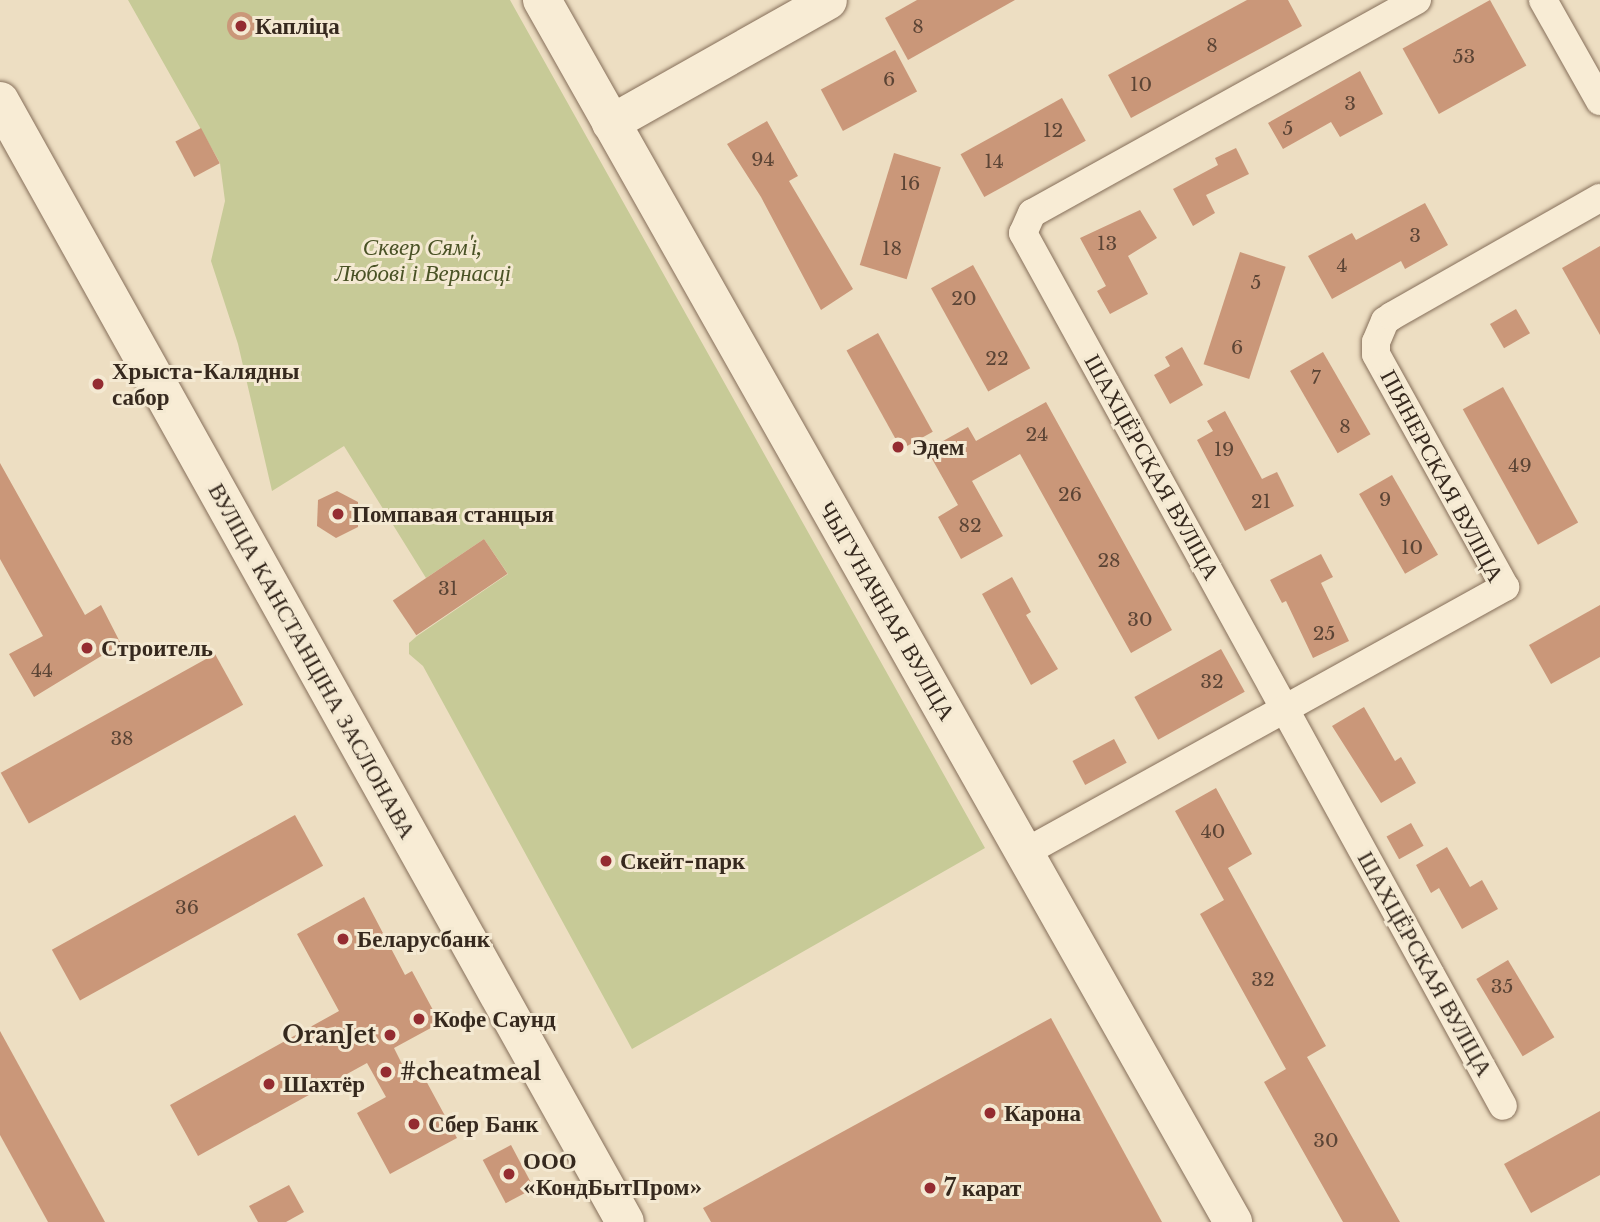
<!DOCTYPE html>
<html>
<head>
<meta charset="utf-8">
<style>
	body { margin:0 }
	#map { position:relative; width:1600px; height:1222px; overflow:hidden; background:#eddec2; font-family:"Libre Baskerville",serif }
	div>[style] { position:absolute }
	.green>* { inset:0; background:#c7ca97 }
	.building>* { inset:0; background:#ca9779; transform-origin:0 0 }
	.round { border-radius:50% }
	.roads { filter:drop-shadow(0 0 2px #866f5a) drop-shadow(0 0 2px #866f5a) }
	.minor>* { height:28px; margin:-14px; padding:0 14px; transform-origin:14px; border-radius:14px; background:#f8ecd5 }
	.tertiary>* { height:37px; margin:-18.5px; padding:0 18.5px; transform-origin:18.5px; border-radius:18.5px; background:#f8ecd5 }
	.secondary>* { height:38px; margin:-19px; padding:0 19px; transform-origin:19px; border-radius:19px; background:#f8ecd5 }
	.dots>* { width:19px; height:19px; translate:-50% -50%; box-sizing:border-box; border:4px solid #f4e9d2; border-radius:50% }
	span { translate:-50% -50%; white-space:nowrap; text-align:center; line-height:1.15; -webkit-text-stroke:6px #f4e9d2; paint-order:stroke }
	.number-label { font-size:19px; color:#5b4435 }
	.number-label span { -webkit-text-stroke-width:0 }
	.poi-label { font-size:23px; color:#36291e; font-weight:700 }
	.left { translate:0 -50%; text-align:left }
	.right { translate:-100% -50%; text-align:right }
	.park-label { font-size:23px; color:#495225; font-style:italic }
	.street-label { font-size:23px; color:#36291e }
</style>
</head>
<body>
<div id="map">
	<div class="green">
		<div style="clip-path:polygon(128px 0,510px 0,985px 848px,632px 1049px,423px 666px,409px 654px,409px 643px,417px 636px,508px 574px,484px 539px,426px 578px,344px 446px,272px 491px,238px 344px,211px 261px,225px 201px,220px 163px)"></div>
	</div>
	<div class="building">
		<div style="clip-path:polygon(917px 0,1015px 0,908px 60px,885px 18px)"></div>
		<div style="clip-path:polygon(1247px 0,1288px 0,1302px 26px,1131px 118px,1108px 75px)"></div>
		<div style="left:1490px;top:0;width:75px;height:100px;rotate:61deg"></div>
		<div class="round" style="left:227px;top:12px;width:28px;height:28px"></div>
		<div style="left:895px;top:50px;width:47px;height:84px;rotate:62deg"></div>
		<div style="clip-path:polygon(1360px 71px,1383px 114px,1340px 137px,1331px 122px,1283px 149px,1268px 123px)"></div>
		<div style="left:1062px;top:98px;width:49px;height:116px;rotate:61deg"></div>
		<div style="clip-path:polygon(767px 121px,798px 176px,789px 181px,853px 289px,821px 310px,761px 197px,727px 144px)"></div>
		<div style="left:201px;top:128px;width:40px;height:29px;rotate:62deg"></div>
		<div style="clip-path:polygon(1236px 148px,1249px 174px,1206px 195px,1215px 213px,1193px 226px,1173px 189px,1218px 165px,1215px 158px)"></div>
		<div style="left:894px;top:153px;width:49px;height:117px;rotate:17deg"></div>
		<div style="clip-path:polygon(1425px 203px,1448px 245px,1405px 269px,1401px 261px,1332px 299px,1308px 256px,1352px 233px,1356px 240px)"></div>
		<div style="clip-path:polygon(1140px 210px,1157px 238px,1128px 256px,1148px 294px,1110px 314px,1097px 291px,1106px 286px,1080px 238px)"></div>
		<div style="clip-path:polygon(1600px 246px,1600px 335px,1562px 268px)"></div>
		<div style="left:1240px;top:252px;width:48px;height:118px;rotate:18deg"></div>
		<div style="left:973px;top:265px;width:118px;height:48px;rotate:61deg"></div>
		<div style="left:1516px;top:309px;width:28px;height:30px;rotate:60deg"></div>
		<div style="left:878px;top:333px;width:113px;height:36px;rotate:61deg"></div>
		<div style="clip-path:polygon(1182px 347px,1203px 385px,1170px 404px,1154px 375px,1170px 366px,1165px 357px)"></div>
		<div style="left:1323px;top:352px;width:95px;height:38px;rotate:60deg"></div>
		<div style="left:1503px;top:387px;width:155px;height:46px;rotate:61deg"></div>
		<div style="clip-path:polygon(1046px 402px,1172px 630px,1131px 653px,1020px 454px,972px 481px,1003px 536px,961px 559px,938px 517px,958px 505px,927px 450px,968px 427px,976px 441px)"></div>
		<div style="clip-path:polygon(1225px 411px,1262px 479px,1277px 472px,1294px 506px,1245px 531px,1197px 440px,1213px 431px,1207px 421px)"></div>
		<div style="clip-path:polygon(0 463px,85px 615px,101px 605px,121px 644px,34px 697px,9px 654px,43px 636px,0 559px)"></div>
		<div style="left:1392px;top:475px;width:92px;height:38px;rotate:60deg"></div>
		<div style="clip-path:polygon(337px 491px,358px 502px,358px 527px,336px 538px,317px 526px,318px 500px)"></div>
		<div style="left:484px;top:539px;width:42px;height:110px;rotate:56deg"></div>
		<div style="clip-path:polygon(1321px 554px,1333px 577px,1321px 583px,1349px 641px,1313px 658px,1286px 601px,1282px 603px,1270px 580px)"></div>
		<div style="clip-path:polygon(1012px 577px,1031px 612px,1026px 615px,1058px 669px,1031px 685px,982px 594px)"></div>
		<div style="clip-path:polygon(1600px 605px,1600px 657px,1551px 684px,1529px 645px)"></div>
		<div style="left:1221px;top:649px;width:49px;height:99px;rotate:61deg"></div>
		<div style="left:215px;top:654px;width:58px;height:245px;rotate:61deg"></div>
		<div style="clip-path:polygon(1364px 707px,1395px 761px,1401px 757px,1416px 783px,1381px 803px,1332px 726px)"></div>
		<div style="left:1114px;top:739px;width:27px;height:47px;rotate:62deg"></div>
		<div style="clip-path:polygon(1216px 788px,1252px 854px,1228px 868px,1326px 1046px,1307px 1057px,1400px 1222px,1343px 1222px,1264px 1082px,1286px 1069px,1200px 914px,1224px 900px,1175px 811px)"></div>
		<div style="left:295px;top:815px;width:58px;height:278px;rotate:61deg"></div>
		<div style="left:1411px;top:823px;width:26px;height:28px;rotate:61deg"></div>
		<div style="clip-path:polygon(1447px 847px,1470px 887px,1482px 880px,1498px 909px,1462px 929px,1439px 888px,1431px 893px,1416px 865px)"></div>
		<div style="clip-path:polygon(364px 897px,405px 975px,412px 971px,440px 1023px,394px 1048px,411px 1082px,424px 1077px,457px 1138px,390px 1174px,357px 1113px,386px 1097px,367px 1063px,198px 1156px,170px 1105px,339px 1011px,297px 934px)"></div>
		<div style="left:1508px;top:960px;width:90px;height:37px;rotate:59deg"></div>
		<div style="clip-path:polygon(1051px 1018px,1162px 1222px,711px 1222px,703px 1208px)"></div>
		<div style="clip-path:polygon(0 1031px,105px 1222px,48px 1222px,0 1135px)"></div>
		<div style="clip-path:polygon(1600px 1111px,1600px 1175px,1531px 1213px,1504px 1164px)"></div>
		<div style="left:511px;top:1145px;width:49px;height:32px;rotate:62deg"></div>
		<div style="clip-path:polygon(289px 1185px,304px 1212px,286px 1222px,258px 1222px,249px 1206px)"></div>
	</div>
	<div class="roads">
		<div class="minor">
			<div style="left:1417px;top:0;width:440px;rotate:151deg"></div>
			<div style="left:1032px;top:213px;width:22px;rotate:114deg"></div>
			<div style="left:1023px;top:233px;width:996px;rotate:61.2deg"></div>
			<div style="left:1543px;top:0;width:116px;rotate:60.6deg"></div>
			<div style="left:1024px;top:853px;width:550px;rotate:-28.94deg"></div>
			<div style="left:1505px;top:587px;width:266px;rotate:-119deg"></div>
			<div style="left:1376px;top:354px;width:12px;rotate:-90deg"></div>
			<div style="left:1376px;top:342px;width:23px;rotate:-67deg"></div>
			<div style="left:1385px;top:321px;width:9px;rotate:-36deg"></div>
			<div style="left:1392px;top:316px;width:239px;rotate:-29.6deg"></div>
		</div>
		<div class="tertiary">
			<div style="left:610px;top:123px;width:250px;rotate:-29.4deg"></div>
		</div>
		<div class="secondary">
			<div style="left:542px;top:0;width:1404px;rotate:60.51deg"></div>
			<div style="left:0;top:101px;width:1283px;rotate:60.86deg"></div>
		</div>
	</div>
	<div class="dots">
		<div style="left:241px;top:26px;background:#942c31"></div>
		<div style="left:98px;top:384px;background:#942c31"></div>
		<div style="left:898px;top:447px;background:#942c31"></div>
		<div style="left:338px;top:514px;background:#942c31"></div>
		<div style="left:87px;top:648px;background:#942c31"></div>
		<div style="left:606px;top:861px;background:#942c31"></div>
		<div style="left:343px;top:939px;background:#942c31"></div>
		<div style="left:419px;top:1019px;background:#942c31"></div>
		<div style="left:390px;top:1035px;background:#942c31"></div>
		<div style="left:386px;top:1072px;background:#942c31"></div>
		<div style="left:269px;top:1084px;background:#942c31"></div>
		<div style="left:990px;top:1113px;background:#942c31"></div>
		<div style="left:414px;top:1124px;background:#942c31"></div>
		<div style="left:509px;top:1174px;background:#942c31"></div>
		<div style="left:930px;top:1188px;background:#942c31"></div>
	</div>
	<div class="number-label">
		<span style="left:918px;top:27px">8</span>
		<span style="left:1212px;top:46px">8</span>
		<span style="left:1464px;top:57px">53</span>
		<span style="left:889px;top:80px">6</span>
		<span style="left:1141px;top:85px">10</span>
		<span style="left:1350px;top:104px">3</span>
		<span style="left:1288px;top:129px">5</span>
		<span style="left:1053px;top:131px">12</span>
		<span style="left:763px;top:160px">94</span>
		<span style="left:994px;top:162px">14</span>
		<span style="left:910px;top:184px">16</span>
		<span style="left:1415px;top:236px">3</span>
		<span style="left:1107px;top:244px">13</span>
		<span style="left:892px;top:249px">18</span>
		<span style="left:1342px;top:266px">4</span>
		<span style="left:1256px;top:283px">5</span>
		<span style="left:964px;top:299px">20</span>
		<span style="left:1237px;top:348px">6</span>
		<span style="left:997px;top:359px">22</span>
		<span style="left:1316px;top:378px">7</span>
		<span style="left:1345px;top:427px">8</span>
		<span style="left:1037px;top:435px">24</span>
		<span style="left:1224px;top:450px">19</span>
		<span style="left:1520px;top:466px">49</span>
		<span style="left:1070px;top:495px">26</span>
		<span style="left:1385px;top:500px">9</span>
		<span style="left:1261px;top:502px">21</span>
		<span style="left:970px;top:526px">82</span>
		<span style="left:1412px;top:548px">10</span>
		<span style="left:1109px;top:561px">28</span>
		<span style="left:448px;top:589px">31</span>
		<span style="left:1140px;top:620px">30</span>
		<span style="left:1324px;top:634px">25</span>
		<span style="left:42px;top:671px">44</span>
		<span style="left:1212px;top:682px">32</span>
		<span style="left:122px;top:739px">38</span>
		<span style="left:1213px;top:832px">40</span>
		<span style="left:187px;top:908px">36</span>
		<span style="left:1263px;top:980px">32</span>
		<span style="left:1502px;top:987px">35</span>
		<span style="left:1326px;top:1141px">30</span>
	</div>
	<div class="poi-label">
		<span class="left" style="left:255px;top:26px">Капліца</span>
		<span class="left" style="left:112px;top:384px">Хрыста-Калядны<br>сабор</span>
		<span class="left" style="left:912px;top:447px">Эдем</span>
		<span class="left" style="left:352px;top:514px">Помпавая станцыя</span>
		<span class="left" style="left:101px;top:648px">Строитель</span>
		<span class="left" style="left:620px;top:861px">Скейт-парк</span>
		<span class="left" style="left:357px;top:939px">Беларусбанк</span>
		<span class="left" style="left:433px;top:1019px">Кофе Саунд</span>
		<span class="right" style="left:376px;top:1035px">OranJet</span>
		<span class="left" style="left:400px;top:1072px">#cheatmeal</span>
		<span class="left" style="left:283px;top:1084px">Шахтёр</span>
		<span class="left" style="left:1004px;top:1113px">Карона</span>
		<span class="left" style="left:428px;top:1124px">Сбер Банк</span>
		<span class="left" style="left:523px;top:1174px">ООО<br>«КондБытПром»</span>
		<span class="left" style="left:944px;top:1188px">7 карат</span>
	</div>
	<div class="park-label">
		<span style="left:423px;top:260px">Сквер Сямʼі,<br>Любові і Вернасці</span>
	</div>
	<div class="street-label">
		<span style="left:1152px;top:467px;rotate:61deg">ШАХЦЁРСКАЯ ВУЛІЦА</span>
		<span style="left:1442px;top:476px;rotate:62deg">ПІЯНЕРСКАЯ ВУЛІЦА</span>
		<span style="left:887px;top:611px;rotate:60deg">ЧЫГУНАЧНАЯ ВУЛІЦА</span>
		<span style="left:312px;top:661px;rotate:61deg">ВУЛІЦА КАНСТАНЦІНА ЗАСЛОНАВА</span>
		<span style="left:1425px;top:964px;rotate:61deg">ШАХЦЁРСКАЯ ВУЛІЦА</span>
	</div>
</div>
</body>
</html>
